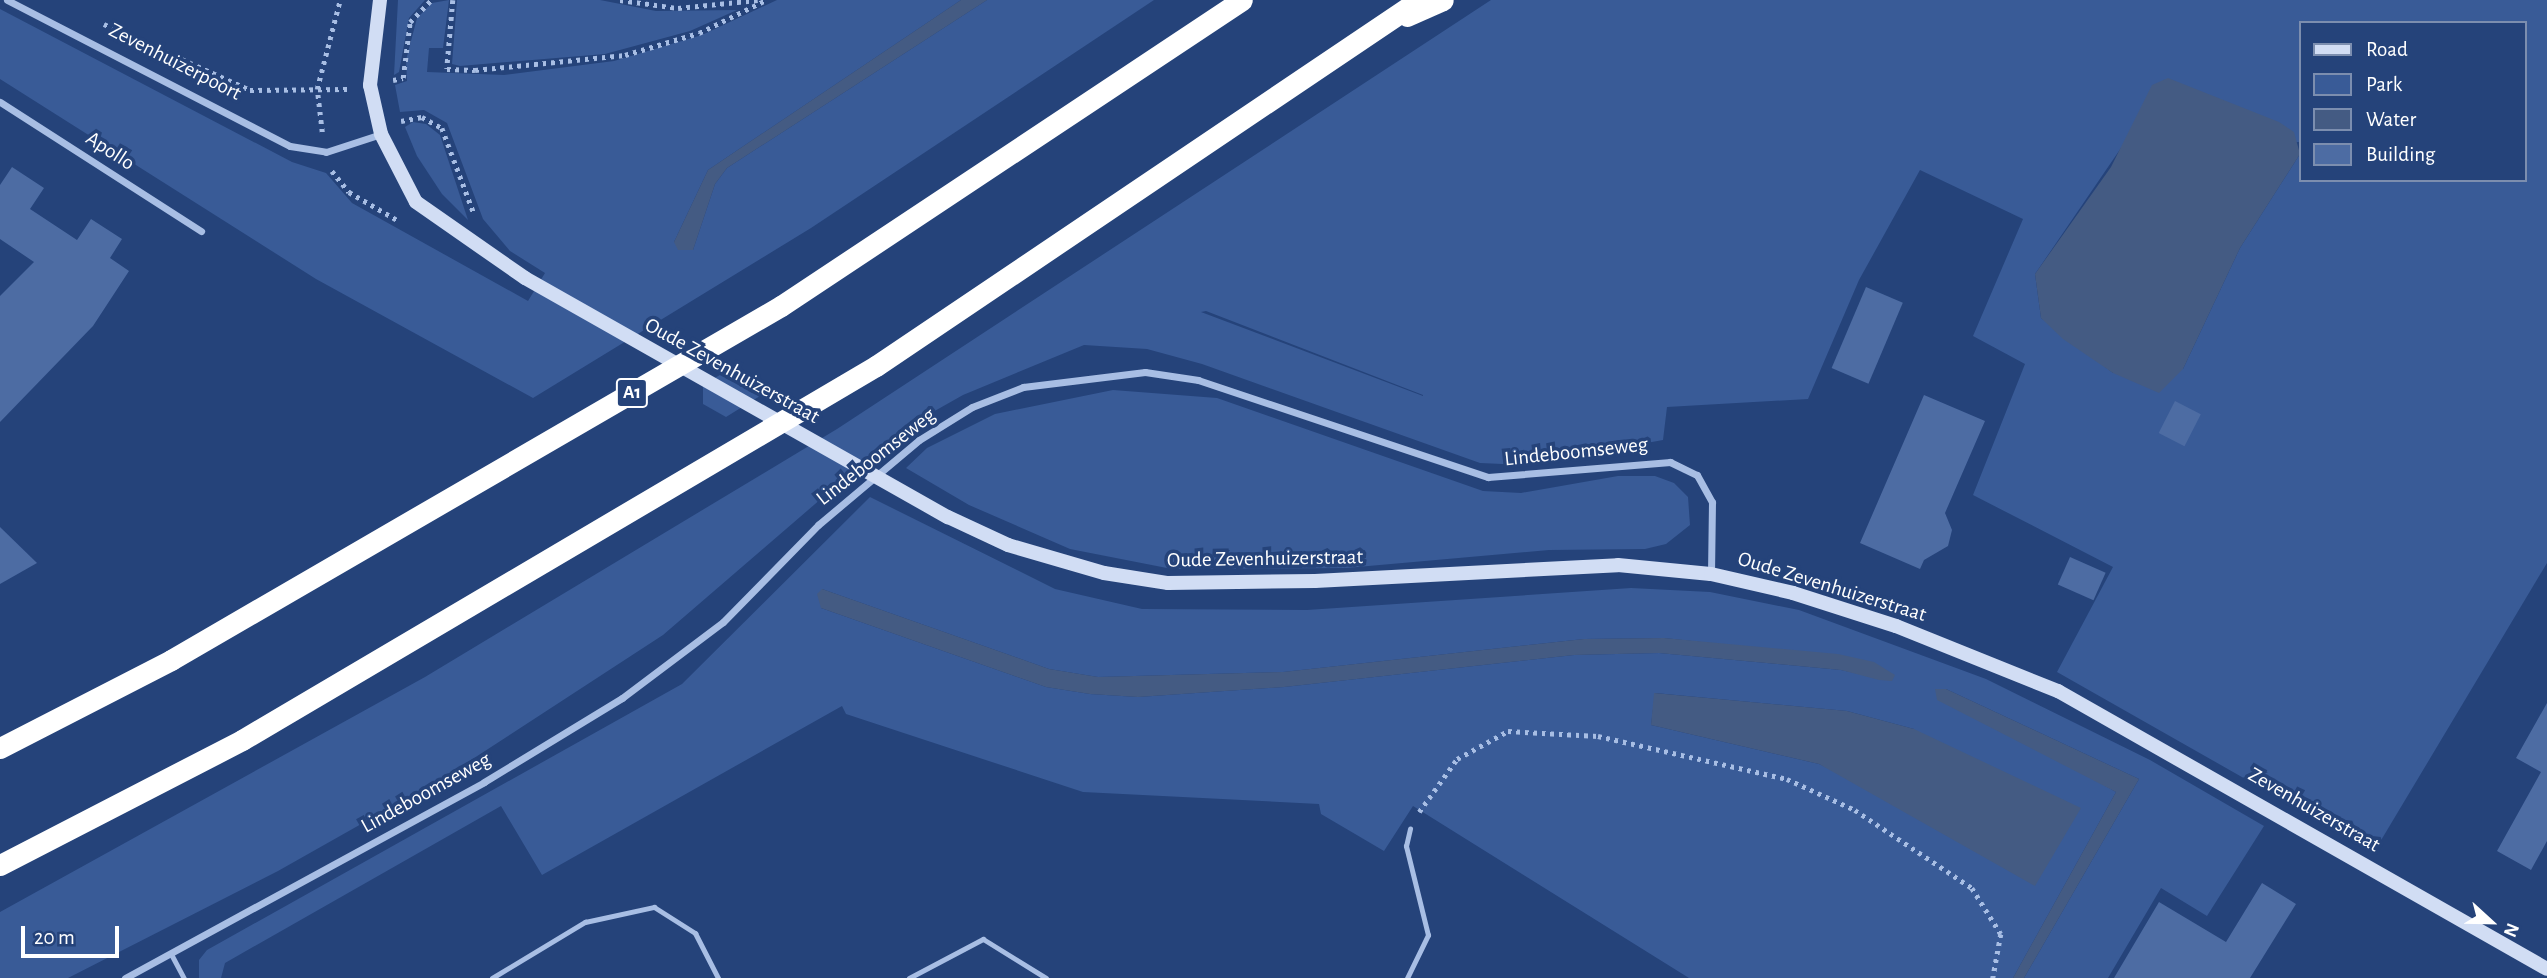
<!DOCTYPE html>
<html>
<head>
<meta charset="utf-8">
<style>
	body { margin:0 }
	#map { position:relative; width:2547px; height:978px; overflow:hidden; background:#25437a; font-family:"Alegreya Sans",sans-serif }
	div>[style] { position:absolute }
	.green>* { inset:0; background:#395b97 }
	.water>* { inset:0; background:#445b83 }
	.building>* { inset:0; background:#4d6ca3; transform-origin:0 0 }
	.path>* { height:4.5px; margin-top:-2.25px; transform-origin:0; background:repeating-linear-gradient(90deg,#a8bee4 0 3.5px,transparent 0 8.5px) }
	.lane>* { height:5px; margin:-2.5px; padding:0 2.5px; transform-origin:2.5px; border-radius:2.5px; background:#a8bee4 }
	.street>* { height:7px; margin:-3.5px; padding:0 3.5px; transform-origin:3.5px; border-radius:3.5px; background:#a8bee4 }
	.secondary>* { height:14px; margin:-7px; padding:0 7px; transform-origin:7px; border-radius:7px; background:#d1ddf4 }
	.highway>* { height:21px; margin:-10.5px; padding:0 10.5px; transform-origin:10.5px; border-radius:10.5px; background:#fff }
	span { translate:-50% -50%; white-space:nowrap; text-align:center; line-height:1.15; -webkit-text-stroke:7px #25437a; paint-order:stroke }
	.shield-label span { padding:2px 5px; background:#25437a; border:2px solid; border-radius:5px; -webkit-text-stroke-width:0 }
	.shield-label { font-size:19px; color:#fff; font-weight:700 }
	.street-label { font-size:21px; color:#fff }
	.legend { position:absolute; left:2299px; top:21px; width:228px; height:161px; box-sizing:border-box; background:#25437a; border:2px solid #7c8eaf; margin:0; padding:9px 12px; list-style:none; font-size:21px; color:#fff }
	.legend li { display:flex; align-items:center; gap:14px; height:35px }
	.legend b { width:35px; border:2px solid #7c8eaf }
	.north { position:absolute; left:2456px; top:887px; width:70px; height:70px; -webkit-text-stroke:5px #25437a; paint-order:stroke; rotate:112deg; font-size:19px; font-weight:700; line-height:28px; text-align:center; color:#fff }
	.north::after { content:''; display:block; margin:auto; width:24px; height:32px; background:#fff; clip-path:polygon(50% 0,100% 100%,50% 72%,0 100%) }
	.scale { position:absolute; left:21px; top:926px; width:98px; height:32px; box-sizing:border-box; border:4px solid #fff; border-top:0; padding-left:9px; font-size:21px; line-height:24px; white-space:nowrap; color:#fff; -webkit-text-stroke:5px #25437a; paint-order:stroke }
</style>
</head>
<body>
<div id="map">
	<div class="green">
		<div style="clip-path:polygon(398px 0,425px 0,409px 18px,399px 72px,394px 75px)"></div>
		<div style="clip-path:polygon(449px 0,443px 48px,429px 48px,427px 72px,504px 75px,614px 61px,702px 35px,777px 0,961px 0,708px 170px,674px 242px,693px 250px,715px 184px,727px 168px,987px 0,1154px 0,811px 228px,533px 398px,316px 279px,0 79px,0 9px,292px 162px,326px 173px,352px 203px,528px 301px,545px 273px,510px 251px,483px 219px,447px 123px,424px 110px,400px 112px,395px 85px,407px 81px,406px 60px,417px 18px,432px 3px)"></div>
		<div style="clip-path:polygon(457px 0,600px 0,656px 11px,737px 10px,690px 31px,605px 54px,460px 66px,452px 64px)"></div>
		<div style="clip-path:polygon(evenodd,1491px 0,2547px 0,2547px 563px,2374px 852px,2057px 672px,2113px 567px,1973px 495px,2025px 364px,1973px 336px,2023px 219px,1920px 170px,1859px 280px,1808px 399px,1667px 407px,1663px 440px,1525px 465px,1480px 463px,1202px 364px,1147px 349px,1084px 345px,963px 395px,901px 430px,663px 635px,448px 775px,278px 871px,68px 978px,0 978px,0 912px,425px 677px,837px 429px,1491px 0,2300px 23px,2524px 23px,2524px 180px,2300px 180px,2300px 154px,2240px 248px,2183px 369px,2113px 373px,2041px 318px,2035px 274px,2121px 148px,2299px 142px,2300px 153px,2300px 23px,1491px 0,1206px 311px,1423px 395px,1423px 396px,1201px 312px,1206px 311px)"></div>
		<div style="clip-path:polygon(413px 122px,426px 124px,440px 135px,468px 220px,442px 194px,417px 156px,405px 127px)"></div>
		<div style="clip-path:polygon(730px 369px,768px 391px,726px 417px,703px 404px,703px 385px)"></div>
		<div style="clip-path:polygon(1113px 390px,1217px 398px,1483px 491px,1521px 493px,1618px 476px,1655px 476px,1674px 483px,1688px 497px,1690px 525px,1666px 544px,1645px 549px,1549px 550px,1346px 568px,1172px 569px,1070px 549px,969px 505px,906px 468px,927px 448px,995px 414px)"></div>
		<div style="clip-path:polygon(evenodd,870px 497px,1055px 589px,1142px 609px,1307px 610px,1631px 588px,1710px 592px,1799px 610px,1986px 679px,2150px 760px,2264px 826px,2207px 916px,2161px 888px,2108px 978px,2024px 978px,2139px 779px,1946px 689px,1936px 689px,2116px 792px,2013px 978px,1689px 978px,1413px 806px,1384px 851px,1321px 814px,1319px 804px,1083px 792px,846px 714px,842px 706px,542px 875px,501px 806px,225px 963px,221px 978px,199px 978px,199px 960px,207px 950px,682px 684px,870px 497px,822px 589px,1049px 669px,1098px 677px,1283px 672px,1584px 639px,1664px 638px,1729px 645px,1892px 681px,1841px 670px,1659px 653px,1574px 655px,1284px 687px,1138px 697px,1090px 694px,1046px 687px,821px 608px,822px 589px,870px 497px,1655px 693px,1847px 711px,1914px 729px,1860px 783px,1819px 764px,1651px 725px,1655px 693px)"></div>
	</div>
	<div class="water">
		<div style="clip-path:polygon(961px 0,987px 0,727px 168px,715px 184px,693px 250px,678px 250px,674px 242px,708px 170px)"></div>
		<div style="clip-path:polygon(2168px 78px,2279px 122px,2294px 132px,2300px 154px,2240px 248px,2183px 369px,2159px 393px,2113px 373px,2063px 339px,2041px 318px,2035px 274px,2111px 167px,2152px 85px)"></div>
		<div style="clip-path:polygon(822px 589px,1049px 669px,1098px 677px,1283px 672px,1584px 639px,1664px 638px,1838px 654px,1874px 662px,1895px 675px,1892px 681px,1879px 680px,1841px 670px,1659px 653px,1574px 655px,1284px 687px,1138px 697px,1090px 694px,1046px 687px,821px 608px,817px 594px)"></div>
		<div style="clip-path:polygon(1935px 689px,1946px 689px,2139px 779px,2024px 978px,2013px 978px,2116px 792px,1937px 700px)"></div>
		<div style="clip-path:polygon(1654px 693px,1847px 711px,1914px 729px,2081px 808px,2035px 886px,1819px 764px,1651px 725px)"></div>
	</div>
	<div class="building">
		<div style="clip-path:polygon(12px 167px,44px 188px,30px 209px,77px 240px,91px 219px,122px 239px,110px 258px,129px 271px,93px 326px,0 422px,0 296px,34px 262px,0 239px,0 185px)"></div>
		<div style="left:1866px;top:287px;width:40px;height:88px;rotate:23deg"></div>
		<div style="clip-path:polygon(1924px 395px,1985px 421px,1945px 513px,1952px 530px,1948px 546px,1924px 560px,1920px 569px,1860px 543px)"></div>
		<div style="left:2175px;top:401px;width:29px;height:36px;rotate:27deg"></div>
		<div style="clip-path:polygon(0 527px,37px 563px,0 584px)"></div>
		<div style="left:2070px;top:557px;width:39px;height:30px;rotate:24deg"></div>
		<div style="clip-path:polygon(2547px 703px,2547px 841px,2531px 870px,2497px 851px,2541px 772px,2516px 758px)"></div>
		<div style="clip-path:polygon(2262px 883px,2296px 904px,2250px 978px,2114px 978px,2159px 902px,2226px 942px)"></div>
	</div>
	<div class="path">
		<div style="left:453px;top:0;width:69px;rotate:95deg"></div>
		<div style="left:447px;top:69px;width:28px;rotate:2deg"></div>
		<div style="left:475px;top:70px;width:151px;rotate:-5.7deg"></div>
		<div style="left:625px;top:55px;width:77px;rotate:-16.6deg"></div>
		<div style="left:699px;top:33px;width:75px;rotate:-26.2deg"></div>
		<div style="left:620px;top:0;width:59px;rotate:7.9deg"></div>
		<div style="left:678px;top:8px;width:80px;rotate:-5.7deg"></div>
		<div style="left:104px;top:24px;width:160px;rotate:24.3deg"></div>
		<div style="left:250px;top:90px;width:97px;rotate:-0.6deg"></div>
		<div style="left:393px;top:80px;width:10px;rotate:-11deg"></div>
		<div style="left:403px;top:78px;width:56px;rotate:-82.9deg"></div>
		<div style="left:410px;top:22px;width:30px;rotate:-46deg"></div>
		<div style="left:401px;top:121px;width:21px;rotate:-11deg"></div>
		<div style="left:422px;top:117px;width:23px;rotate:29deg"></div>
		<div style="left:442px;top:128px;width:89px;rotate:69.5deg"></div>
		<div style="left:322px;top:132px;width:43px;rotate:-96.6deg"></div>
		<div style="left:317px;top:89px;width:92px;rotate:-75.5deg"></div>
		<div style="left:332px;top:171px;width:27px;rotate:51deg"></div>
		<div style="left:349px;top:192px;width:58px;rotate:30.1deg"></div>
		<div style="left:1419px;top:812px;width:65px;rotate:-54.4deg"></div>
		<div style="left:1457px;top:759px;width:58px;rotate:-28.8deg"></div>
		<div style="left:1508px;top:731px;width:90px;rotate:3.2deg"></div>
		<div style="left:1598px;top:736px;width:194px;rotate:12.8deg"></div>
		<div style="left:1787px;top:779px;width:75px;rotate:24.5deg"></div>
		<div style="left:1855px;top:810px;width:141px;rotate:33.7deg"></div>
		<div style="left:1972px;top:888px;width:54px;rotate:57.8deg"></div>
		<div style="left:2001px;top:934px;width:45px;rotate:100.3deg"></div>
	</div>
	<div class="lane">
		<div style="left:171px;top:954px;width:27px;rotate:62deg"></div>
		<div style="left:492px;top:978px;width:109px;rotate:-31.1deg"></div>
		<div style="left:585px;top:922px;width:71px;rotate:-12.3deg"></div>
		<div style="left:654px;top:907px;width:49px;rotate:32.4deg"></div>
		<div style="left:695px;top:933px;width:51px;rotate:62.9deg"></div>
		<div style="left:909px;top:978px;width:84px;rotate:-27.8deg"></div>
		<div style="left:983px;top:939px;width:74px;rotate:31.8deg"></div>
		<div style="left:1407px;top:978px;width:48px;rotate:-64deg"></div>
		<div style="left:1428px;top:935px;width:92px;rotate:-103.9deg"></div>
		<div style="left:1406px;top:846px;width:18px;rotate:-77deg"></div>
	</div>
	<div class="street">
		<div style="left:7px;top:0;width:318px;rotate:27.3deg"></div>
		<div style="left:290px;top:146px;width:36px;rotate:9deg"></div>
		<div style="left:326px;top:152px;width:58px;rotate:-18.1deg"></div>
		<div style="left:0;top:102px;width:239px;rotate:32.7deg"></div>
		<div style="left:125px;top:978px;width:409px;rotate:-28.6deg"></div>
		<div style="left:484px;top:782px;width:162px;rotate:-31.3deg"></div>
		<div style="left:622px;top:698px;width:126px;rotate:-37deg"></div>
		<div style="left:723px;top:622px;width:136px;rotate:-45.6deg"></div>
		<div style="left:818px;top:525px;width:132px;rotate:-40.1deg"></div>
		<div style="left:919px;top:440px;width:62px;rotate:-31.9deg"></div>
		<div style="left:972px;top:407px;width:55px;rotate:-21.4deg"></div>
		<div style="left:1023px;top:387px;width:123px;rotate:-7deg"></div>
		<div style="left:1145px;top:372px;width:54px;rotate:8.6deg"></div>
		<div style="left:1198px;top:380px;width:306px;rotate:18.5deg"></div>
		<div style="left:1488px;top:477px;width:183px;rotate:-4.7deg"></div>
		<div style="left:1670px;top:462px;width:30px;rotate:26deg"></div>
		<div style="left:1697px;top:475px;width:31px;rotate:61deg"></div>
		<div style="left:1712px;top:502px;width:72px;rotate:90.8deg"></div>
	</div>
	<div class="secondary">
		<div style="left:380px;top:0;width:86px;rotate:96.7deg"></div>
		<div style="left:370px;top:85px;width:50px;rotate:77.3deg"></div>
		<div style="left:381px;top:134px;width:76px;rotate:62.8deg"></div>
		<div style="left:416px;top:202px;width:133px;rotate:34.9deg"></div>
		<div style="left:525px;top:278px;width:486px;rotate:29.5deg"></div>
		<div style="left:948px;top:517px;width:66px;rotate:25deg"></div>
		<div style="left:1008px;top:545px;width:100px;rotate:16.3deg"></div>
		<div style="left:1104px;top:573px;width:65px;rotate:8.9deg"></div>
		<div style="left:1168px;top:583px;width:147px;rotate:-0.8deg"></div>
		<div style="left:1315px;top:581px;width:303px;rotate:-3deg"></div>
		<div style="left:1618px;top:565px;width:93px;rotate:5.5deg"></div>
		<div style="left:1711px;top:574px;width:84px;rotate:13deg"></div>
		<div style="left:1793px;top:593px;width:108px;rotate:17.8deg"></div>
		<div style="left:1896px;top:626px;width:175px;rotate:21.9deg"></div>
		<div style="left:2058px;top:691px;width:562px;rotate:29.62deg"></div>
	</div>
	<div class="highway">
		<div style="left:1407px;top:16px;width:39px;rotate:-24deg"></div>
		<div style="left:0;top:748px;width:192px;rotate:-27.2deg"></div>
		<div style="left:171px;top:660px;width:705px;rotate:-30.13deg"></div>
		<div style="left:781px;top:306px;width:553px;rotate:-33.58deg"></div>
		<div style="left:0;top:865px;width:272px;rotate:-27.3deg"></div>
		<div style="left:242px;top:740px;width:736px;rotate:-30.54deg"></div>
		<div style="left:876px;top:366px;width:655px;rotate:-33.98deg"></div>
	</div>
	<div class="shield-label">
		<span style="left:632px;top:393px">A1</span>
	</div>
	<div class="street-label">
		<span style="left:175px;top:62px;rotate:27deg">Zevenhuizerpoort</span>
		<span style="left:110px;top:151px;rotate:33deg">Apollo</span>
		<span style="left:732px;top:371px;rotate:29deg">Oude Zevenhuizerstraat</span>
		<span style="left:1576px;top:452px;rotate:-6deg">Lindeboomseweg</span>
		<span style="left:876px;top:457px;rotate:-38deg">Lindeboomseweg</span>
		<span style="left:1265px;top:559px;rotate:-1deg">Oude Zevenhuizerstraat</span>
		<span style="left:1832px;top:587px;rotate:17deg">Oude Zevenhuizerstraat</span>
		<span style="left:426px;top:793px;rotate:-29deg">Lindeboomseweg</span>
		<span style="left:2314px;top:810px;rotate:30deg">Zevenhuizerstraat</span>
	</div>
	<ul class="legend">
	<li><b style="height:9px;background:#d1ddf4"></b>Road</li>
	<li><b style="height:19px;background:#395b97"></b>Park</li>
	<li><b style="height:19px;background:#445b83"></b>Water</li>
	<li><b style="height:19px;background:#4d6ca3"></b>Building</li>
	</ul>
	<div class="north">N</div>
	<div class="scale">20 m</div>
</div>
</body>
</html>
